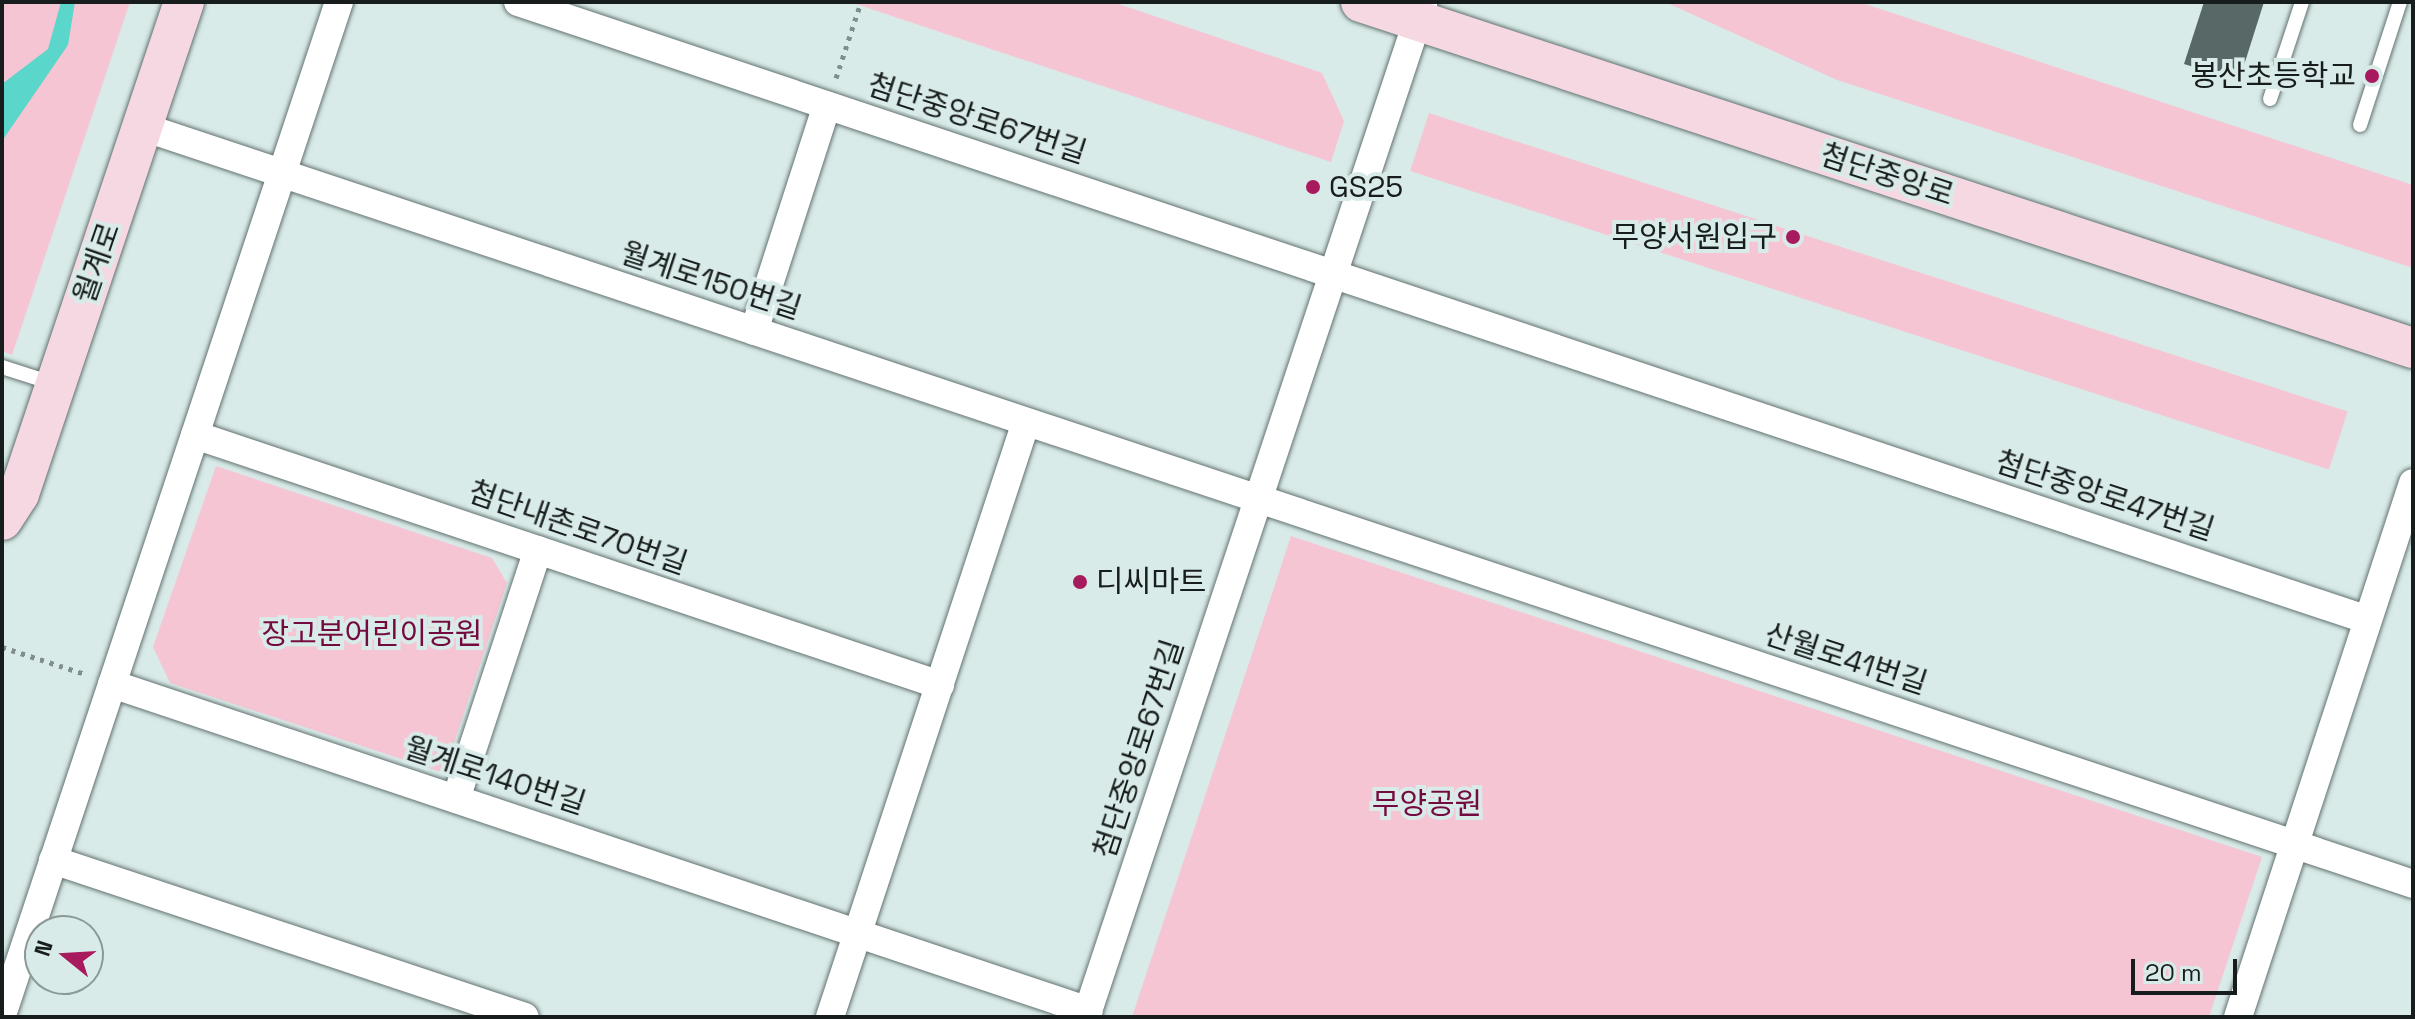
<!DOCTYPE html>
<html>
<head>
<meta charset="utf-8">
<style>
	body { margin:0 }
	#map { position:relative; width:2415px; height:1019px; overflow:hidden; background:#d9ebe9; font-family:"Space Grotesk","Noto Sans KR",sans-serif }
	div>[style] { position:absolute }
	.green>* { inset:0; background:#f5c5d3; transform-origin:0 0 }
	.water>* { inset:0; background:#5bd6ca }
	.building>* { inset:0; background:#586866 }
	.path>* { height:5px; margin-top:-2.5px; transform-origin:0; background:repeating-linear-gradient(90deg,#828e8d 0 4px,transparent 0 10px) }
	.roads { filter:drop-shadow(0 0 2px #627270) drop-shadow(0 0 2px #627270) }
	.lane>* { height:14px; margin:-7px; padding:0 7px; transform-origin:7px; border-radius:7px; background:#fff }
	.street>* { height:28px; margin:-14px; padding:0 14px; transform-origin:14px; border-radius:14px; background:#fff }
	.secondary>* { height:40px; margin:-20px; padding:0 20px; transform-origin:20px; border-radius:20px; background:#f6d8e2 }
	.dots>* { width:22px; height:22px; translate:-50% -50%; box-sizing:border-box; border:4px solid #d9ebe9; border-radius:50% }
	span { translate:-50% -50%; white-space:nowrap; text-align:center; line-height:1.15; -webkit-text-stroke:8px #d9ebe9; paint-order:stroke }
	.poi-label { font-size:30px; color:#171d1c }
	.right { translate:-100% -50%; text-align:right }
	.left { translate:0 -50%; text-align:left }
	.street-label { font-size:30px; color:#171d1c }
	.park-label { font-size:30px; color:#740b3e }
	.frame { position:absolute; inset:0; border:4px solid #171d1c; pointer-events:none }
	.north { position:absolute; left:24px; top:915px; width:80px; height:80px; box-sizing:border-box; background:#d9ebe9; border:2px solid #8b9997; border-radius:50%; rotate:288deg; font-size:22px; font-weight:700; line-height:32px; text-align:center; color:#171d1c }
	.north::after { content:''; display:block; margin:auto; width:28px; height:36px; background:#a71a5d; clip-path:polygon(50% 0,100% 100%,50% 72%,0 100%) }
	.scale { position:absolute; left:2131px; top:959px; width:106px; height:36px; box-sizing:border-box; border:4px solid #171d1c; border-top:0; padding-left:10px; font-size:24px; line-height:28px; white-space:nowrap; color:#171d1c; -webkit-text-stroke:6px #d9ebe9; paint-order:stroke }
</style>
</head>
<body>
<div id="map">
	<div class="green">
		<div style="clip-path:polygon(2px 2px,130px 2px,12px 355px,2px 351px)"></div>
		<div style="clip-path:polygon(850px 2px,1113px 2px,1322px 73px,1344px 121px,1331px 162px)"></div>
		<div style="clip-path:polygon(1665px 2px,1859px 2px,2413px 185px,2413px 268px,1837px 80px)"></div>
		<div style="left:1429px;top:113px;width:966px;height:61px;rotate:18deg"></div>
		<div style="clip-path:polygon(216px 466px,492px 558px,507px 583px,444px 773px,170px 683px,153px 647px)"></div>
		<div style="clip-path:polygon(1291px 536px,2262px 857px,2209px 1017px,1132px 1017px)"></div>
	</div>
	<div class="water">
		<div style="clip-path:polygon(61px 2px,75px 2px,68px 45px,2px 141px,2px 84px,48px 49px)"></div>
	</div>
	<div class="building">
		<div style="clip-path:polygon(2204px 2px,2264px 2px,2239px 81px,2184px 64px)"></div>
	</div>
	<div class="path">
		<div style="left:836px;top:78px;width:80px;rotate:-71.8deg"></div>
		<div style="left:2px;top:647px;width:87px;rotate:18deg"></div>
	</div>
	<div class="roads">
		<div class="lane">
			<div style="left:2270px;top:99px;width:102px;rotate:-71.7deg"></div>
			<div style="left:2360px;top:125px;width:129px;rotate:-72deg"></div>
			<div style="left:2px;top:367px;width:56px;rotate:17.8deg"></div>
		</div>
		<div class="street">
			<div style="left:518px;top:2px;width:1950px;rotate:18.47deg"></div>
			<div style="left:143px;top:127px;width:2393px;rotate:18.44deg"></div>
			<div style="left:754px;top:331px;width:237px;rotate:-72.1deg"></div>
			<div style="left:195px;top:435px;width:786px;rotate:18.55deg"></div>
			<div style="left:112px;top:684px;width:1030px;rotate:18.51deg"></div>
			<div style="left:456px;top:799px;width:262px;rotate:-71.8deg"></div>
			<div style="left:53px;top:860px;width:497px;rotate:18.4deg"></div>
			<div style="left:2px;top:1015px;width:1068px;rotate:-71.6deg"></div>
			<div style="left:830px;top:1017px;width:626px;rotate:-71.77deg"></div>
			<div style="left:1086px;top:1017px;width:1068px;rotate:-71.6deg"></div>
			<div style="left:2238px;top:1017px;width:562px;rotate:-71.86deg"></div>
		</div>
		<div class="secondary">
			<div style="left:1361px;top:2px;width:1107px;rotate:18.21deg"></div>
			<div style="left:2px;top:520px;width:31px;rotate:-57deg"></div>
			<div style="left:19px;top:494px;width:519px;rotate:-71.46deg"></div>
		</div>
	</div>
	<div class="dots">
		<div style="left:2372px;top:76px;background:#a71a5d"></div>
		<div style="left:1313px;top:187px;background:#a71a5d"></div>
		<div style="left:1793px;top:237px;background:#a71a5d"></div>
		<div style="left:1080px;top:582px;background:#a71a5d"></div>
	</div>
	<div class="poi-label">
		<span class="right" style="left:2356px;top:76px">봉산초등학교</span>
		<span class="left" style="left:1329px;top:187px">GS25</span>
		<span class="right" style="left:1777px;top:237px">무양서원입구</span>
		<span class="left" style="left:1096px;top:582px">디씨마트</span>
	</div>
	<div class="street-label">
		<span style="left:977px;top:119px;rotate:18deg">첨단중앙로67번길</span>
		<span style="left:1887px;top:175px;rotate:18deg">첨단중앙로</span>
		<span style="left:97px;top:263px;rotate:-71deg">월계로</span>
		<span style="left:711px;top:281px;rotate:18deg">월계로150번길</span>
		<span style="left:2105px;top:496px;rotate:18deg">첨단중앙로47번길</span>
		<span style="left:578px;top:528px;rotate:19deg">첨단내촌로70번길</span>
		<span style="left:1846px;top:659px;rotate:18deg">산월로41번길</span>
		<span style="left:1139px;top:749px;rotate:-72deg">첨단중앙로67번길</span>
		<span style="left:495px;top:776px;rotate:18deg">월계로140번길</span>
	</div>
	<div class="park-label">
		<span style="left:372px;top:634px">장고분어린이공원</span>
		<span style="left:1427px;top:804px">무양공원</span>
	</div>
	<div class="frame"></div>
	<div class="north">N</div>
	<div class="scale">20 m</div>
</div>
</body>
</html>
